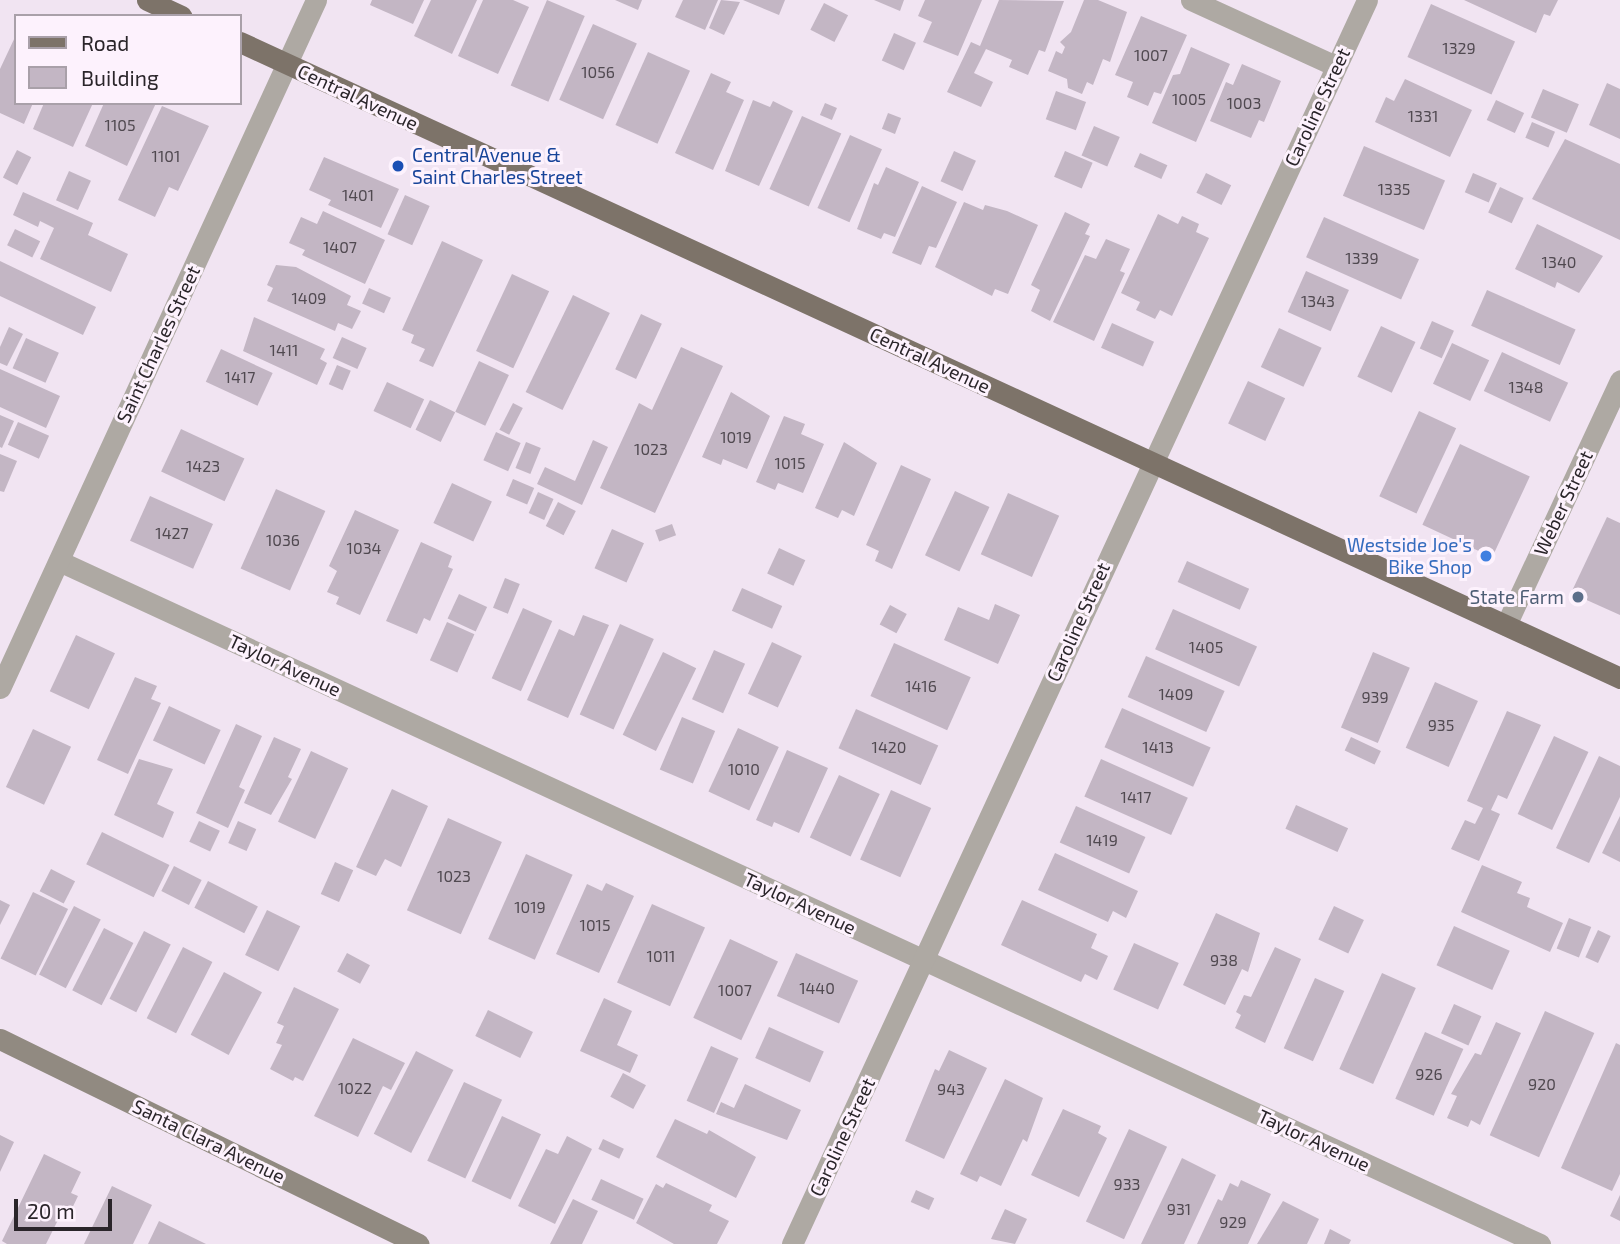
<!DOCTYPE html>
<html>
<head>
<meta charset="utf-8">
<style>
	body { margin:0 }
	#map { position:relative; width:1620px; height:1244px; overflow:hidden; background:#f1e4f2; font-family:"Exo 2",sans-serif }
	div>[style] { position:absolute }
	.building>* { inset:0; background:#c3b6c4; transform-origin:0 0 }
	.street>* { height:21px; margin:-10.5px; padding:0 10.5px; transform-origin:10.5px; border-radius:10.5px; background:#aea9a3 }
	.secondary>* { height:21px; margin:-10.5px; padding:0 10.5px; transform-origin:10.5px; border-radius:10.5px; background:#918a81 }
	.primary>* { height:21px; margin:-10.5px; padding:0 10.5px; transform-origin:10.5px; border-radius:10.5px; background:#7d7369 }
	.dots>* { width:19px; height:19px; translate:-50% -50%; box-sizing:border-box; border:4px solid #fdf2fd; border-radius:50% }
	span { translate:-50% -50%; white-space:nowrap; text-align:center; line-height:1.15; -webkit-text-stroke:6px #fdf2fd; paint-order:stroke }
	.number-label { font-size:16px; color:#504950 }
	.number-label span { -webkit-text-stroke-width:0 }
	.street-label { font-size:19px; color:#2a252a }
	.transit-label { font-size:19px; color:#164399 }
	.left { translate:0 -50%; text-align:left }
	.shop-label { font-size:19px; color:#366cbe }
	.right { translate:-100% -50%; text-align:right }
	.service-label { font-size:19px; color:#4e5e75 }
	.legend { position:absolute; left:14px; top:14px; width:228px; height:91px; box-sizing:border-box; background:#fdf2fd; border:2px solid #a9a0a9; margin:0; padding:9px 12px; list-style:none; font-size:21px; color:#2a252a }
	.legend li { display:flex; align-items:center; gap:14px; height:35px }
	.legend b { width:35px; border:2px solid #a9a0a9 }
	.scale { position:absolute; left:14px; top:1199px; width:98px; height:32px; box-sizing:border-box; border:4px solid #2a252a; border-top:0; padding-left:9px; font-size:21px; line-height:24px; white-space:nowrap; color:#2a252a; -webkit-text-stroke:5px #fdf2fd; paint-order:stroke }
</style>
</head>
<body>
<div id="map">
	<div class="building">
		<div style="clip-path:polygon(372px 0,424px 0,413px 24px,370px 5px)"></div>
		<div style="clip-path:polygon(431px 0,477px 0,452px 54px,414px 36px)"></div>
		<div style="clip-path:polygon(483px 0,513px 0,529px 7px,498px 74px,458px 56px)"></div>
		<div style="left:547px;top:0;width:41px;height:93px;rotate:23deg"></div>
		<div style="clip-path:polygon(615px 0,642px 0,638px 10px)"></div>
		<div style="clip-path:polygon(683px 0,718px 0,705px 30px,675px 17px)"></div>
		<div style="clip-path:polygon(721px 0,740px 2px,724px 35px,709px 28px)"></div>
		<div style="clip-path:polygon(743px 0,785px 0,779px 15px)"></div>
		<div style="clip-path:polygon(874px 0,904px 0,900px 11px)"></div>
		<div style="clip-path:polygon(925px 0,982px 0,958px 56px,923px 42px,932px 22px,918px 16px)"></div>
		<div style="clip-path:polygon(999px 0,1064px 1px,1045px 52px,1039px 50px,1028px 75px,1009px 67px,1012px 60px,986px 49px,974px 73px,993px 82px,981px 107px,947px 92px,971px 42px,980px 46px)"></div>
		<div style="clip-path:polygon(1084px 0,1098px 0,1127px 12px,1110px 62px,1103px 59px,1093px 85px,1087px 82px,1082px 94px,1068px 88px,1067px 79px,1048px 71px,1056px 51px,1062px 54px,1065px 47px,1060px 42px,1071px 32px)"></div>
		<div style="clip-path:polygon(1464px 0,1558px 0,1550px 16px,1544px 14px,1536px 33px)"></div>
		<div style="left:824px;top:3px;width:27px;height:30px;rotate:27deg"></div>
		<div style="left:1431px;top:4px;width:92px;height:58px;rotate:24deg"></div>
		<div style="clip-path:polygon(1141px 16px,1187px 35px,1161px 94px,1154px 92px,1148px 106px,1127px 97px,1133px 82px,1115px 75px)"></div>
		<div style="left:593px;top:24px;width:48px;height:83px;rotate:24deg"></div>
		<div style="left:894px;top:33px;width:24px;height:30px;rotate:24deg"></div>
		<div style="clip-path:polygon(16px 35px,16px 103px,33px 103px,24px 124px,0 113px,0 69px)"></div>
		<div style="clip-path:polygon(1191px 47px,1230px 64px,1196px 142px,1152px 123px,1173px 75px,1180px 74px)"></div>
		<div style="left:648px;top:52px;width:46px;height:80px;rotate:24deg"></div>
		<div style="clip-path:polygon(1242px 64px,1281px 81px,1264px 122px,1259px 120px,1251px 138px,1210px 121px,1226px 82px,1233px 85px)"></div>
		<div style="clip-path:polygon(711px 73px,731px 82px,726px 92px,744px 100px,713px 170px,675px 153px)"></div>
		<div style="clip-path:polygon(1405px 79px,1472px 110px,1450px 157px,1375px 122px,1386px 97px,1394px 101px)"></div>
		<div style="clip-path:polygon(1607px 83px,1620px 89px,1620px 139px,1589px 125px)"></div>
		<div style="left:1543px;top:89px;width:39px;height:31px;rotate:23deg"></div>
		<div style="left:1056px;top:91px;width:32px;height:30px;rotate:20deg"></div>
		<div style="clip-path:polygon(753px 100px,770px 107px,773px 101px,793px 111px,759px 186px,725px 171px)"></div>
		<div style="left:1496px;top:100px;width:31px;height:22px;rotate:25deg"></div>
		<div style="clip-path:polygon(44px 103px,93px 103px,73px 147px,33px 129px)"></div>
		<div style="clip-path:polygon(104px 103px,156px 103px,127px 166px,85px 146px)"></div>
		<div style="left:825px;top:103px;width:13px;height:13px;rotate:23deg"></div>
		<div style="clip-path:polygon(162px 106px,209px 126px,178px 191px,169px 187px,155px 217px,118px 200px)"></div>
		<div style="left:888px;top:113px;width:14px;height:17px;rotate:21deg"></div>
		<div style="left:802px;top:116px;width:43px;height:80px;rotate:24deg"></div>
		<div style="left:1532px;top:122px;width:25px;height:17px;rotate:23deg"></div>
		<div style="left:1094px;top:126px;width:28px;height:32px;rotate:23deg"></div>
		<div style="left:850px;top:135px;width:35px;height:80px;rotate:24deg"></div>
		<div style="clip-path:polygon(1565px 139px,1620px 164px,1620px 240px,1532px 199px)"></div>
		<div style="left:1364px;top:146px;width:88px;height:54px;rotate:23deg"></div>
		<div style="left:17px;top:150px;width:16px;height:31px;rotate:27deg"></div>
		<div style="left:954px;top:151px;width:24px;height:33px;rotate:24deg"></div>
		<div style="left:1065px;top:151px;width:30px;height:28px;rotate:23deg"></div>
		<div style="left:1140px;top:153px;width:30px;height:15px;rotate:24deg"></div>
		<div style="clip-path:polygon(324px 157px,399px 189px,381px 228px,328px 205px,331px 200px,309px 190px)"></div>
		<div style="clip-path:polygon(886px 167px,919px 182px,895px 237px,884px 233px,881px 239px,857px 229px,874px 183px,878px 185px)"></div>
		<div style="left:69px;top:171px;width:24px;height:32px;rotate:24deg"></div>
		<div style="left:1206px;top:173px;width:28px;height:22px;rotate:26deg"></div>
		<div style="left:1473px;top:173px;width:26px;height:21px;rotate:23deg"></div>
		<div style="clip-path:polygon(922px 186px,957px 202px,936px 248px,929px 246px,921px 265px,892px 253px)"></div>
		<div style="left:1500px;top:187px;width:26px;height:28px;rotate:25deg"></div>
		<div style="clip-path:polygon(23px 192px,93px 223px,88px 235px,128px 254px,111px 292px,40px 259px,54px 228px,40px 221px,38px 227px,13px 215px)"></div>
		<div style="left:405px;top:195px;width:27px;height:43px;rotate:24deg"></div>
		<div style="clip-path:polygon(964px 202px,983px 210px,985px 205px,1007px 211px,1038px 225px,1008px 294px,995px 289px,992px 296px,935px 267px)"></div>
		<div style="clip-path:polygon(323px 211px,385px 240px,365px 284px,302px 255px,305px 250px,289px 243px,301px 217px,317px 224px)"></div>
		<div style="clip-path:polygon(1065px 212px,1090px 224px,1085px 234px,1090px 236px,1050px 321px,1031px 311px,1040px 290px,1031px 285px)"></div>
		<div style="clip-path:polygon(1158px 214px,1178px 224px,1182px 216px,1199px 224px,1196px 232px,1209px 238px,1172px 316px,1160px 310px,1155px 319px,1136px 310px,1140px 302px,1121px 293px)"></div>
		<div style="left:1324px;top:217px;width:104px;height:44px;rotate:24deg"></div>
		<div style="clip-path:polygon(1537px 224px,1603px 256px,1579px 293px,1557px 282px,1555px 288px,1515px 269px)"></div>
		<div style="left:15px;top:229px;width:28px;height:18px;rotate:26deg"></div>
		<div style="clip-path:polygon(1106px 239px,1130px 249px,1120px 271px,1125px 273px,1094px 341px,1053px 322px,1085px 255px,1096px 259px)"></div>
		<div style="clip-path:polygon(442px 241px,483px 260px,433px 367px,419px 361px,425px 349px,411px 343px,414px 335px,402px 330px)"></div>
		<div style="clip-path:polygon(0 261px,96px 307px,83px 335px,0 296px)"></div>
		<div style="clip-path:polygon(276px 265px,296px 267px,351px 296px,347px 305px,361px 311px,352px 329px,338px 323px,335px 331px,267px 301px,273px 288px,267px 285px)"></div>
		<div style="left:1306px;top:271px;width:47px;height:45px;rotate:24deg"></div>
		<div style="left:512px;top:274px;width:41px;height:85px;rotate:25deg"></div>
		<div style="left:369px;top:288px;width:24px;height:17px;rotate:24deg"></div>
		<div style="left:1487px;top:290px;width:97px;height:39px;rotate:24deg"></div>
		<div style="left:573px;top:295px;width:41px;height:108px;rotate:26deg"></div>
		<div style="left:641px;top:314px;width:23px;height:61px;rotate:25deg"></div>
		<div style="clip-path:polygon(254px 317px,325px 349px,320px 359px,327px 363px,317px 385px,243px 351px)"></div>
		<div style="left:1432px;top:321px;width:24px;height:30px;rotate:24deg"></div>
		<div style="left:1112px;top:323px;width:46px;height:27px;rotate:24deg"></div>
		<div style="left:1381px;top:326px;width:38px;height:56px;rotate:25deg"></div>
		<div style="clip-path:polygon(9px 327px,23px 334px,7px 366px,0 363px,0 347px)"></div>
		<div style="left:1279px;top:328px;width:47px;height:43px;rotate:25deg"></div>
		<div style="left:342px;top:337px;width:27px;height:23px;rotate:24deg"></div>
		<div style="left:26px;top:338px;width:36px;height:33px;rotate:24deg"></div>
		<div style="left:1452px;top:343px;width:41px;height:45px;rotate:25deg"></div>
		<div style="clip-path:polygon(681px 347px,723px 366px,655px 513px,600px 488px,639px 403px,652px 410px)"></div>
		<div style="left:221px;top:349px;width:57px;height:36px;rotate:25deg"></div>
		<div style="left:1502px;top:352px;width:73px;height:43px;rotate:25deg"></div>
		<div style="left:479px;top:361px;width:33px;height:56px;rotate:25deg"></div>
		<div style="left:337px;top:365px;width:15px;height:21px;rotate:23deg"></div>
		<div style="clip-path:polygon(0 369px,60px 396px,46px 428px,0 407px)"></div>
		<div style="left:1248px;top:381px;width:41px;height:47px;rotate:25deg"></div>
		<div style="left:387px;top:382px;width:41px;height:32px;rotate:25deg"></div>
		<div style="clip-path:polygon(731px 392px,770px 416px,747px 469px,723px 459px,721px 465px,702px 457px)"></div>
		<div style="left:430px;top:400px;width:28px;height:33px;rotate:26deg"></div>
		<div style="left:513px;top:403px;width:11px;height:30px;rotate:27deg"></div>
		<div style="left:1419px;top:411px;width:41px;height:94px;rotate:25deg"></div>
		<div style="clip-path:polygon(0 415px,14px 421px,2px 448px,0 447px)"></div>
		<div style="clip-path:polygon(784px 416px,805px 424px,801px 434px,824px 444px,803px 493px,778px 483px,775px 490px,756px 482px)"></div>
		<div style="left:18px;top:422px;width:34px;height:25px;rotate:24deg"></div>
		<div style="left:181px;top:429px;width:70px;height:47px;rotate:25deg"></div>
		<div style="left:496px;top:432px;width:27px;height:31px;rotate:24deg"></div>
		<div style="clip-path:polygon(593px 440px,608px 447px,582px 505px,537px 484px,545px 467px,575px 481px)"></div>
		<div style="left:526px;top:442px;width:16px;height:28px;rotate:22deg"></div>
		<div style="clip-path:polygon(844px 442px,877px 463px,854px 516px,842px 510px,838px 518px,815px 508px)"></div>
		<div style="left:1460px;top:444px;width:77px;height:89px;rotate:25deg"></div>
		<div style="clip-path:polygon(0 454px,17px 461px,4px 492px,0 491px)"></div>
		<div style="clip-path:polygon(901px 465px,931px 479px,892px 569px,875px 561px,879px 551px,866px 545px)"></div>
		<div style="left:513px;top:479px;width:23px;height:18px;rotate:23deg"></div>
		<div style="left:452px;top:483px;width:44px;height:44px;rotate:25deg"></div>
		<div style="left:276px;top:489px;width:54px;height:87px;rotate:24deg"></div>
		<div style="left:955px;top:491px;width:38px;height:71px;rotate:25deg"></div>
		<div style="left:538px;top:492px;width:17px;height:23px;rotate:24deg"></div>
		<div style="left:1008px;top:493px;width:56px;height:67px;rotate:24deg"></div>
		<div style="left:150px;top:496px;width:69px;height:49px;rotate:24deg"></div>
		<div style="left:558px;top:502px;width:20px;height:27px;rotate:27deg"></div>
		<div style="clip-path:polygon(355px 510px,399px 530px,360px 615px,336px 604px,339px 597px,327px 592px,337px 571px,329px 566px)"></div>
		<div style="clip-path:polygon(1607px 517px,1620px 523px,1620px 615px,1571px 593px)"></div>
		<div style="left:672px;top:524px;width:12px;height:18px;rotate:70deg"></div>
		<div style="left:612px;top:529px;width:35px;height:43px;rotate:24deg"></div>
		<div style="clip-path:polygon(421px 542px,452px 556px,448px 567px,453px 569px,430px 621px,424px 618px,417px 634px,386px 621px)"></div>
		<div style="left:779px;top:548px;width:29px;height:28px;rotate:25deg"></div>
		<div style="left:1187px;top:561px;width:68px;height:23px;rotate:24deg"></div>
		<div style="left:505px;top:578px;width:16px;height:32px;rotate:22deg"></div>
		<div style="left:742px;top:588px;width:44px;height:25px;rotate:24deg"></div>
		<div style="left:459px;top:594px;width:31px;height:27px;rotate:25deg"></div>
		<div style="clip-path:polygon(995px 604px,1020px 615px,998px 664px,944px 640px,958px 607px,989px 620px)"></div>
		<div style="left:890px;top:605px;width:19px;height:22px;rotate:28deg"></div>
		<div style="left:523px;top:608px;width:32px;height:77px;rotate:24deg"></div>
		<div style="left:1173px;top:609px;width:92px;height:44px;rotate:24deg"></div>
		<div style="clip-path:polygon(583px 615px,609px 625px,568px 718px,527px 700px,559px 629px,574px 636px)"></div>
		<div style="left:447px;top:622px;width:30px;height:42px;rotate:24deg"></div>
		<div style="left:620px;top:624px;width:37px;height:99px;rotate:24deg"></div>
		<div style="left:76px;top:635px;width:43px;height:62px;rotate:25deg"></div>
		<div style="left:772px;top:642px;width:33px;height:57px;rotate:25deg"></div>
		<div style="left:894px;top:643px;width:84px;height:58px;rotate:24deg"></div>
		<div style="left:714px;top:650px;width:34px;height:54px;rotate:24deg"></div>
		<div style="left:663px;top:652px;width:37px;height:92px;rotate:26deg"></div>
		<div style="left:1373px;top:652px;width:40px;height:82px;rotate:23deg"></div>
		<div style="left:1146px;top:656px;width:86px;height:45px;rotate:24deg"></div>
		<div style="clip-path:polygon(135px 677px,157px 686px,151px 699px,161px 703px,128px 774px,97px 760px)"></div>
		<div style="left:1435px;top:682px;width:47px;height:72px;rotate:24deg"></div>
		<div style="left:169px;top:706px;width:57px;height:38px;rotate:25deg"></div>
		<div style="left:1122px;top:708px;width:97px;height:43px;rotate:24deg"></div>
		<div style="left:856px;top:709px;width:90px;height:43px;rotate:24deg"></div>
		<div style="clip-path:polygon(1507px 711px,1541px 725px,1507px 799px,1498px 795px,1491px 810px,1500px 814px,1479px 861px,1451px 849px,1465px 820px,1475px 824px,1483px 808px,1467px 801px)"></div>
		<div style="left:682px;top:717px;width:36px;height:57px;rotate:23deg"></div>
		<div style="clip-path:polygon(236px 724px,262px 736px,239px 787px,245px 790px,228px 828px,196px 813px)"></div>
		<div style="left:738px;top:728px;width:45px;height:70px;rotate:25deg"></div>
		<div style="left:33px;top:729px;width:42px;height:64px;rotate:25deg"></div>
		<div style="left:1554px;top:736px;width:38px;height:86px;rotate:25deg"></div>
		<div style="clip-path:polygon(274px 737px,301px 749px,288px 777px,292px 779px,271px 815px,244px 803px)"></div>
		<div style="left:1351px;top:737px;width:33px;height:15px;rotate:25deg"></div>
		<div style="clip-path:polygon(787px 750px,828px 768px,799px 833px,774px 822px,772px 827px,756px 820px)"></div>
		<div style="left:311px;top:751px;width:41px;height:78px;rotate:25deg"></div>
		<div style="clip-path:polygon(1599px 756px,1620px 766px,1620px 797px,1589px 863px,1556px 848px)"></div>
		<div style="clip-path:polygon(139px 759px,173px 769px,157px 804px,174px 812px,163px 838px,114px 815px)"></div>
		<div style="left:1101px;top:759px;width:95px;height:41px;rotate:24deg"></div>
		<div style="left:839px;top:775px;width:45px;height:69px;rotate:25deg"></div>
		<div style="clip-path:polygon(392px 789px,428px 806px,401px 867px,385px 859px,376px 876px,356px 867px)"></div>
		<div style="left:891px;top:790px;width:44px;height:76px;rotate:24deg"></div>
		<div style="left:1296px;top:805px;width:57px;height:26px;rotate:24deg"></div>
		<div style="left:1076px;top:806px;width:76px;height:40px;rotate:24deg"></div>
		<div style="clip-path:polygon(1620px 816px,1620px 862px,1602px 853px)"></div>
		<div style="left:448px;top:818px;width:59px;height:101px;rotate:24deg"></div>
		<div style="left:199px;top:821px;width:23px;height:23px;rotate:25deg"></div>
		<div style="left:238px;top:821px;width:20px;height:24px;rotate:24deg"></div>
		<div style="left:102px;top:832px;width:75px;height:36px;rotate:26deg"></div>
		<div style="clip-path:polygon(1055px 853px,1138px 891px,1126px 918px,1113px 911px,1108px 922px,1038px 890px)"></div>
		<div style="left:526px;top:854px;width:51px;height:93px;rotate:24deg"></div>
		<div style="left:335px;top:862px;width:20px;height:35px;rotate:24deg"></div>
		<div style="clip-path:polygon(1482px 865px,1522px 882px,1517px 893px,1530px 898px,1527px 907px,1563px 923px,1550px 952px,1461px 912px)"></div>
		<div style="left:174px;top:866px;width:31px;height:28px;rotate:27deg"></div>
		<div style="left:51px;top:869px;width:27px;height:25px;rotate:27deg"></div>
		<div style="left:208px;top:881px;width:56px;height:30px;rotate:27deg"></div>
		<div style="clip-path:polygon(606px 883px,634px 896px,599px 973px,556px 954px,587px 884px,602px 891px)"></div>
		<div style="left:33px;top:892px;width:39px;height:74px;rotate:26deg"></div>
		<div style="clip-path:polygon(0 900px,10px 905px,0 925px)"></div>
		<div style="clip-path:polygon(1022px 900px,1097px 934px,1091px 948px,1108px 956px,1097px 980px,1085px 974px,1081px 982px,1001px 945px)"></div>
		<div style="left:652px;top:904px;width:58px;height:86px;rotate:24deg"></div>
		<div style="left:74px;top:906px;width:30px;height:77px;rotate:27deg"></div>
		<div style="left:1334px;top:906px;width:33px;height:37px;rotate:25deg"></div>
		<div style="left:267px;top:910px;width:37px;height:50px;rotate:26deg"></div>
		<div style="clip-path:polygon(1216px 913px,1260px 933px,1248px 972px,1242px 969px,1225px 1005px,1183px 985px)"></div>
		<div style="left:1569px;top:918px;width:24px;height:33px;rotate:22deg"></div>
		<div style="left:1454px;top:926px;width:61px;height:43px;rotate:24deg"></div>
		<div style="left:104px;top:928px;width:33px;height:70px;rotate:27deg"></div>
		<div style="left:1598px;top:930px;width:14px;height:30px;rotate:25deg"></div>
		<div style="left:144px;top:931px;width:30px;height:76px;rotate:27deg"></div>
		<div style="left:730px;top:939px;width:53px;height:87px;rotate:25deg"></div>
		<div style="left:1134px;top:943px;width:49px;height:51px;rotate:24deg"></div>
		<div style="left:183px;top:947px;width:33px;height:80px;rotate:27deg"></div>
		<div style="clip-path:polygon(1275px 947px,1301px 959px,1265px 1043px,1235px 1028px,1241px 1015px,1236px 1012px,1244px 995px,1251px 997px)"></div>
		<div style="left:347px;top:953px;width:26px;height:21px;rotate:28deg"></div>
		<div style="left:796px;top:953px;width:68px;height:47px;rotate:24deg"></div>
		<div style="left:224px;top:972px;width:43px;height:71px;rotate:28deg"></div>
		<div style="left:1382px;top:973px;width:37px;height:105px;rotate:24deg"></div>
		<div style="left:1315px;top:978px;width:32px;height:77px;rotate:24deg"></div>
		<div style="clip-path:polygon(294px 987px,339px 1009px,303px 1081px,295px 1077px,293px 1081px,270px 1069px,282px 1045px,276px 1043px,284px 1026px,277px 1023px)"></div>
		<div style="clip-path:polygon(604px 998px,632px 1011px,617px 1045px,638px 1055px,630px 1073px,580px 1051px)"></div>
		<div style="left:1454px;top:1004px;width:30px;height:32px;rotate:24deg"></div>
		<div style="left:488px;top:1010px;width:50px;height:29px;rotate:26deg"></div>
		<div style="left:1545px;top:1011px;width:54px;height:136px;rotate:24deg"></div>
		<div style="clip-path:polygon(1496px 1022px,1521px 1033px,1480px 1125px,1471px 1120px,1468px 1127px,1447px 1118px,1457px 1096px,1451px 1094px,1475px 1053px,1481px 1055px)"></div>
		<div style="left:769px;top:1027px;width:60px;height:34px;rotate:24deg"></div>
		<div style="left:1425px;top:1032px;width:42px;height:73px;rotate:24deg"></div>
		<div style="clip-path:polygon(353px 1038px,405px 1063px,391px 1090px,383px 1086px,358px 1137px,314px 1116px)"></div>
		<div style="clip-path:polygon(1616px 1043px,1620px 1045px,1620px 1174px,1612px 1191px,1561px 1168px)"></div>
		<div style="left:711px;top:1046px;width:30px;height:60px;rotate:24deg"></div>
		<div style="clip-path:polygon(949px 1050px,987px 1068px,944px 1159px,905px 1141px,935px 1069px,939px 1071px)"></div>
		<div style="left:416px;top:1051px;width:42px;height:93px;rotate:27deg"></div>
		<div style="left:623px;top:1073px;width:26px;height:27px;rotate:28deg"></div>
		<div style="clip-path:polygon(1005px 1079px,1043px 1098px,1027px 1142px,1023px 1139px,1001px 1186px,980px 1176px,977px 1182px,960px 1174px)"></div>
		<div style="left:464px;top:1082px;width:42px;height:87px;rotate:25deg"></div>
		<div style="clip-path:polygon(745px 1084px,801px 1110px,787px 1140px,716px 1114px,721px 1102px,734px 1108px)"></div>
		<div style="clip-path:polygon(1063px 1109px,1101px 1126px,1098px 1133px,1107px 1138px,1079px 1197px,1031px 1175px)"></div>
		<div style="left:502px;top:1116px;width:43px;height:72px;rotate:25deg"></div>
		<div style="clip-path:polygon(675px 1119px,707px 1134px,709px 1130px,756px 1157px,736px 1198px,656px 1157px)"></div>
		<div style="left:1129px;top:1129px;width:42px;height:102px;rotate:25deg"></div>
		<div style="clip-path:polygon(0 1135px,14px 1142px,0 1172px)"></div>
		<div style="clip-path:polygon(567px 1136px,592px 1149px,555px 1224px,518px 1206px,546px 1149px,558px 1154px)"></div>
		<div style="left:603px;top:1139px;width:23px;height:11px;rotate:25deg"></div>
		<div style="clip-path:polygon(44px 1154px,81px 1172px,71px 1193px,78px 1196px,66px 1221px,59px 1218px,46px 1244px,7px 1244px,2px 1241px)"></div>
		<div style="clip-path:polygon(1182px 1158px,1216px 1175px,1184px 1244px,1141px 1244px)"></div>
		<div style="left:601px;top:1179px;width:47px;height:23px;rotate:25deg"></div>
		<div style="clip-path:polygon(1241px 1180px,1271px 1194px,1248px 1244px,1197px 1244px,1218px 1199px,1222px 1201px,1230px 1183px,1238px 1187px)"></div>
		<div style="clip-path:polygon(666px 1183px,712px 1205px,709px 1211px,729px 1221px,717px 1244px,674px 1244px,636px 1223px,656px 1184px,663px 1188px)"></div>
		<div style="clip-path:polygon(112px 1186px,152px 1205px,133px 1244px,84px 1244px)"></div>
		<div style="left:916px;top:1190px;width:20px;height:13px;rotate:24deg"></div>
		<div style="clip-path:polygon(1620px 1195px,1620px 1221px,1610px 1216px)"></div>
		<div style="clip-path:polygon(573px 1199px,598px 1211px,582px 1244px,550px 1244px)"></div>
		<div style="clip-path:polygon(1283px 1201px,1319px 1219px,1307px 1244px,1257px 1244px)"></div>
		<div style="clip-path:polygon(1005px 1209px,1027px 1219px,1015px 1244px,991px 1239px)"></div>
		<div style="clip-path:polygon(159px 1221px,206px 1244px,148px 1244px)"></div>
		<div style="clip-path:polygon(1330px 1229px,1351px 1240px,1349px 1244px,1324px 1244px)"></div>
	</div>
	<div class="street">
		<div style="left:1191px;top:0;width:159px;rotate:24.5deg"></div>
		<div style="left:59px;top:561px;width:1631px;rotate:24.76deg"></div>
		<div style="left:1506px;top:625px;width:270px;rotate:-65deg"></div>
		<div style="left:0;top:688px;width:757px;rotate:-65.33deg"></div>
		<div style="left:792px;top:1244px;width:1370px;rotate:-65.19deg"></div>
	</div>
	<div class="secondary">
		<div style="left:0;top:1039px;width:466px;rotate:26.1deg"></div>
	</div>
	<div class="primary">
		<div style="left:147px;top:0;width:38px;rotate:25deg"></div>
		<div style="left:240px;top:42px;width:1520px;rotate:24.74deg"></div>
	</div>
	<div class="dots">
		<div style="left:398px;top:166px;background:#1a4fb4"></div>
		<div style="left:1486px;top:556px;background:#3f7fe0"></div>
		<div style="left:1578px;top:597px;background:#5c6f8a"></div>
	</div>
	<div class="number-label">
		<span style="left:1459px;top:48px">1329</span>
		<span style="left:1151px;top:55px">1007</span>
		<span style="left:598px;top:72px">1056</span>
		<span style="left:1189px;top:99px">1005</span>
		<span style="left:1244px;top:103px">1003</span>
		<span style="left:1423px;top:116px">1331</span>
		<span style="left:120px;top:125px">1105</span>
		<span style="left:166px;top:156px">1101</span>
		<span style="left:1394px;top:189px">1335</span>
		<span style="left:358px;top:195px">1401</span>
		<span style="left:340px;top:247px">1407</span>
		<span style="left:1362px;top:258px">1339</span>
		<span style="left:1559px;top:262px">1340</span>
		<span style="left:309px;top:298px">1409</span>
		<span style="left:1318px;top:301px">1343</span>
		<span style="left:284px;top:350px">1411</span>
		<span style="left:240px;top:377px">1417</span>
		<span style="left:1526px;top:387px">1348</span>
		<span style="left:736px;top:437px">1019</span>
		<span style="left:651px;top:449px">1023</span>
		<span style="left:790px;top:463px">1015</span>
		<span style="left:203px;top:466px">1423</span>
		<span style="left:172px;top:533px">1427</span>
		<span style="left:283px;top:540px">1036</span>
		<span style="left:364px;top:548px">1034</span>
		<span style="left:1206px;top:647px">1405</span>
		<span style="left:921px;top:686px">1416</span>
		<span style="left:1176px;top:694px">1409</span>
		<span style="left:1375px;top:697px">939</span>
		<span style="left:1441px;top:725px">935</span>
		<span style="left:889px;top:747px">1420</span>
		<span style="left:1158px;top:747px">1413</span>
		<span style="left:744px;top:769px">1010</span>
		<span style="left:1136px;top:797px">1417</span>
		<span style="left:1102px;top:840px">1419</span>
		<span style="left:454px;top:876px">1023</span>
		<span style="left:530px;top:907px">1019</span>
		<span style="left:595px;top:925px">1015</span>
		<span style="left:661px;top:956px">1011</span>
		<span style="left:1224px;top:960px">938</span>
		<span style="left:817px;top:988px">1440</span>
		<span style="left:735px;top:990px">1007</span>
		<span style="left:1429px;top:1074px">926</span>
		<span style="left:1542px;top:1084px">920</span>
		<span style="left:355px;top:1088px">1022</span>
		<span style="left:951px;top:1089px">943</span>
		<span style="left:1127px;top:1184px">933</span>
		<span style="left:1179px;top:1209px">931</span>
		<span style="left:1233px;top:1222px">929</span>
	</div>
	<div class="street-label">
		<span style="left:358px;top:97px;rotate:25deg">Central Avenue</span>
		<span style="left:1317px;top:107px;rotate:-65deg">Caroline Street</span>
		<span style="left:158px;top:344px;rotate:-65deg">Saint Charles Street</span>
		<span style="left:930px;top:360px;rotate:25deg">Central Avenue</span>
		<span style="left:1563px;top:503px;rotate:-65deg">Weber Street</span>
		<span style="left:1078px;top:622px;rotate:-66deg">Caroline Street</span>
		<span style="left:285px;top:665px;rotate:25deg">Taylor Avenue</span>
		<span style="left:800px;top:903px;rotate:25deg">Taylor Avenue</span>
		<span style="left:842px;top:1137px;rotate:-65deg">Caroline Street</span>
		<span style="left:1314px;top:1140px;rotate:25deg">Taylor Avenue</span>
		<span style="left:209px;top:1141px;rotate:26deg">Santa Clara Avenue</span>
	</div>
	<div class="transit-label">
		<span class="left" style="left:412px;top:166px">Central Avenue &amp;<br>Saint Charles Street</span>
	</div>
	<div class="shop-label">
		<span class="right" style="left:1472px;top:556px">Westside Joe's<br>Bike Shop</span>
	</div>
	<div class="service-label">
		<span class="right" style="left:1564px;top:597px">State Farm</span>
	</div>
	<ul class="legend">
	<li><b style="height:9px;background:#7d7369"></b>Road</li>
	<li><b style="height:19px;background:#c3b6c4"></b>Building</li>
	</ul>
	<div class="scale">20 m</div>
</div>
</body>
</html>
